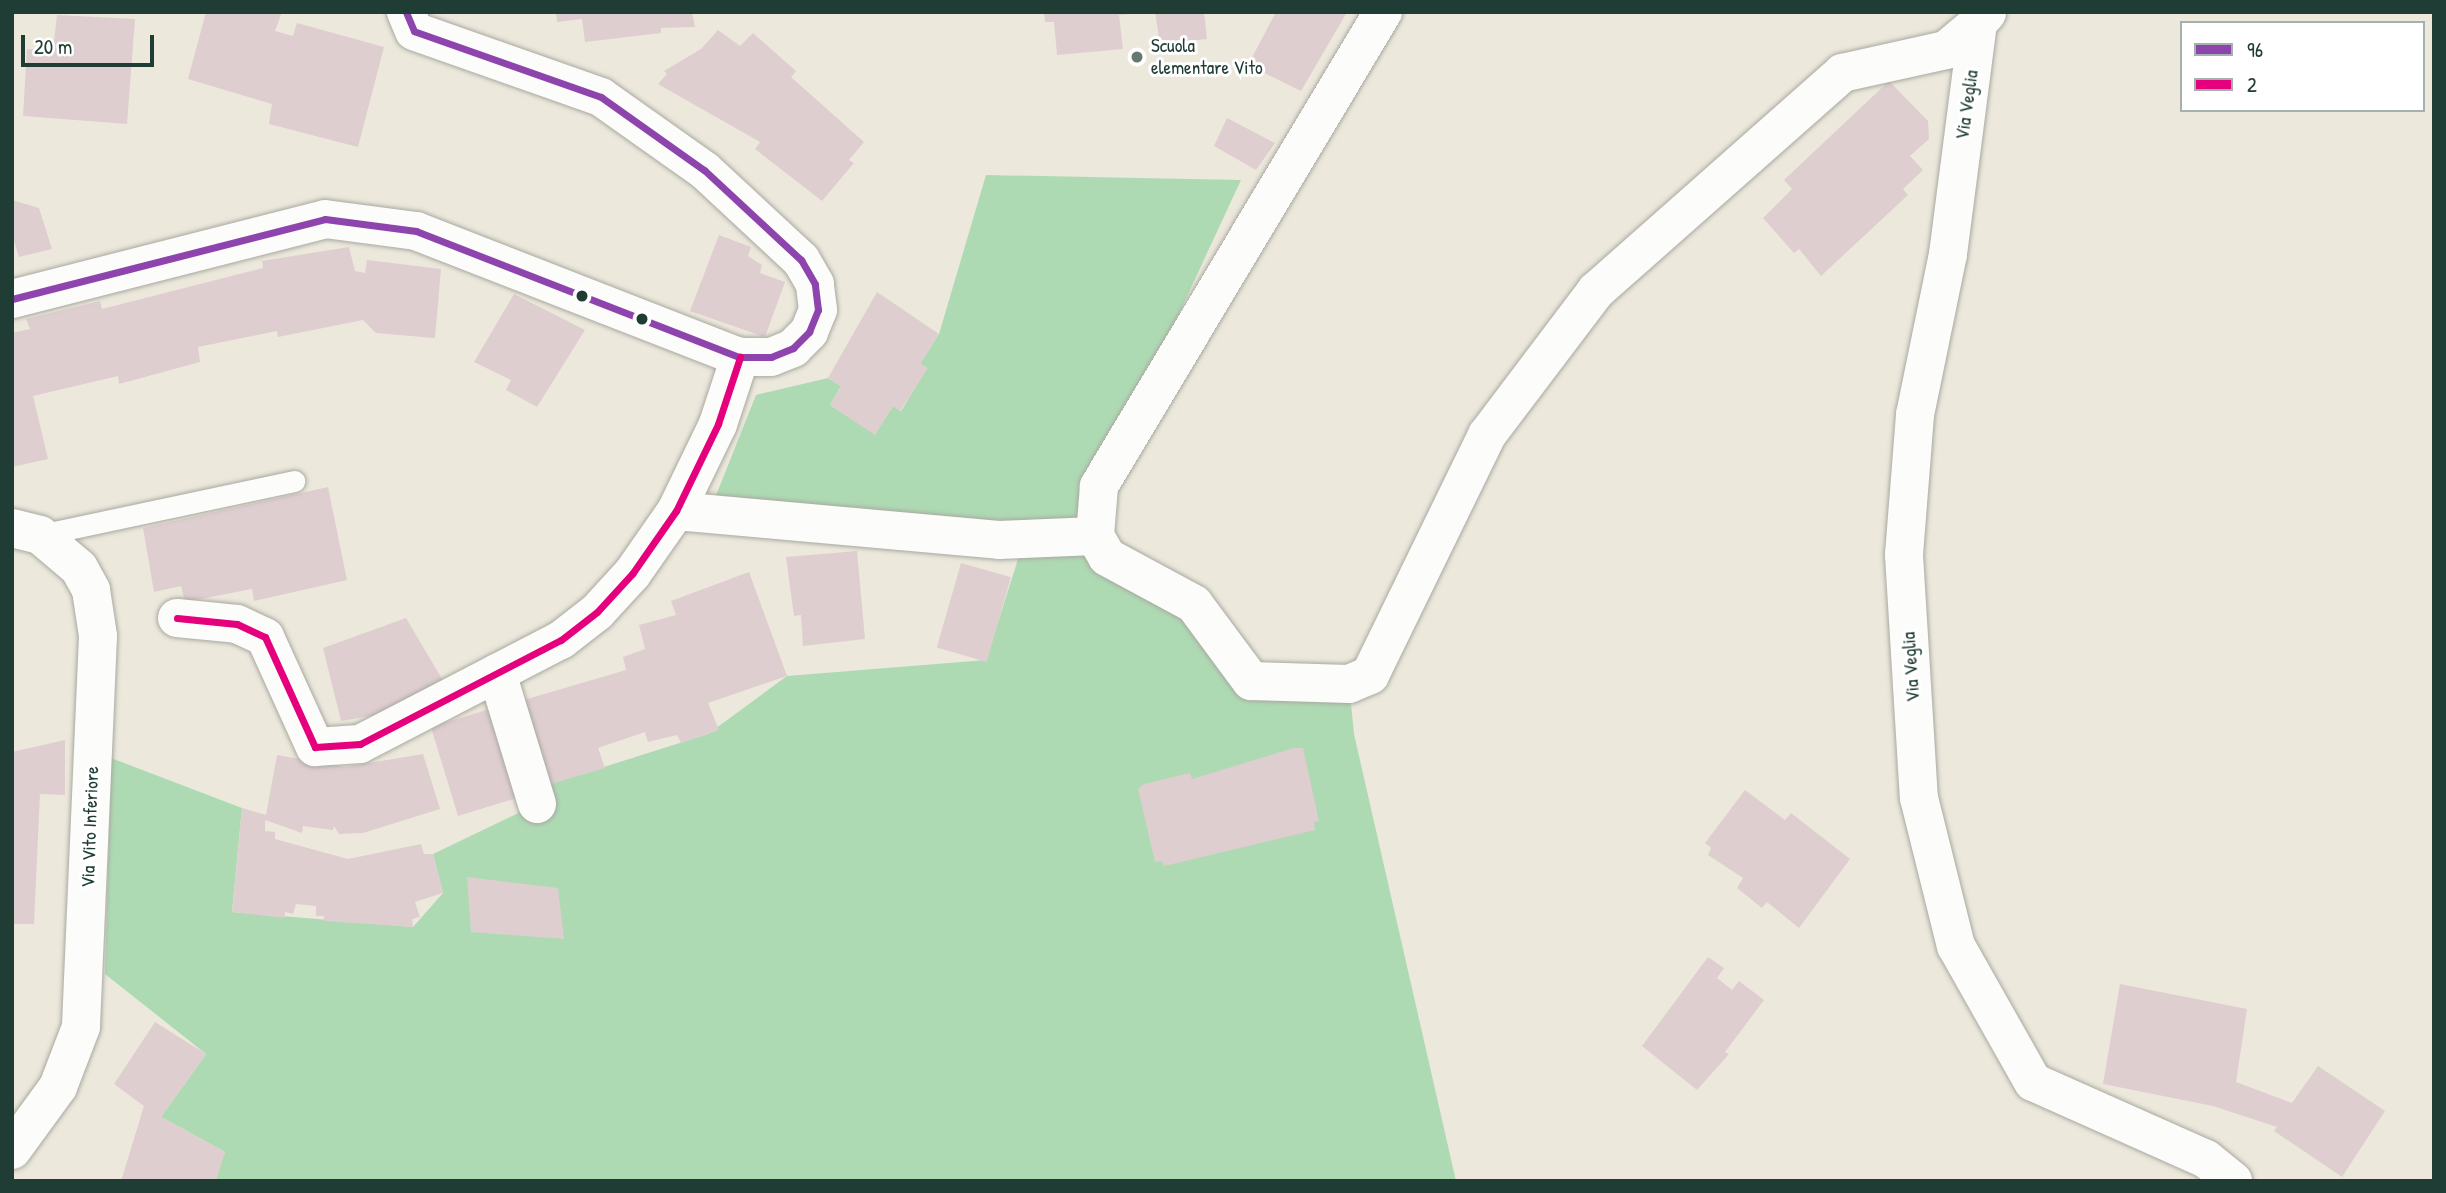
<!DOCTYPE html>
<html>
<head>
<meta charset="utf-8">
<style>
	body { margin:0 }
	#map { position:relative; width:2446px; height:1193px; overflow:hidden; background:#ede8dc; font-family:"Patrick Hand",sans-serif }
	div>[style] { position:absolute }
	.green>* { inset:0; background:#aedab3 }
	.building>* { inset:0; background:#dfced0; transform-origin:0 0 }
	.roads { filter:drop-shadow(0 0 2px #a8a9a1) drop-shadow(0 0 2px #a8a9a1) }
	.lane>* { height:21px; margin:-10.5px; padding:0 10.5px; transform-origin:10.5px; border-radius:10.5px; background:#fcfcfa }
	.street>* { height:38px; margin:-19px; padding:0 19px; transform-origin:19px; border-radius:19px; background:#fcfcfa }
	.bus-1>* { height:7px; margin:-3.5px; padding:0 3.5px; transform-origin:3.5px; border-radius:3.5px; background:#8e44ad }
	.bus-2>* { height:7px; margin:-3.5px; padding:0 3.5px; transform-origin:3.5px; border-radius:3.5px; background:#e5007d }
	.dots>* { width:19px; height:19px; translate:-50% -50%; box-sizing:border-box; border:4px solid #fff; border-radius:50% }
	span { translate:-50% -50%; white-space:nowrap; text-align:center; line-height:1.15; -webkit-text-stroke:6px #fff; paint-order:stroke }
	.poi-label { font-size:19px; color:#1f3d34 }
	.left { translate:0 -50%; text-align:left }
	.street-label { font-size:19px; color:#1f3d34 }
	.frame { position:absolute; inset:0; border:14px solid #1f3d34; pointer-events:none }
	.legend { position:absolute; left:2180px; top:21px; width:245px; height:91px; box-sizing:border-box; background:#fff; border:2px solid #a5b1ae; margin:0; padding:9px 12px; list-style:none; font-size:21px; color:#1f3d34 }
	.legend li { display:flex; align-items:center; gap:14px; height:35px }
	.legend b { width:35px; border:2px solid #a5b1ae }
	.scale { position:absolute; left:21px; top:35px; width:133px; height:32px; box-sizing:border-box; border:4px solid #1f3d34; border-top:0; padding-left:9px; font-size:21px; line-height:24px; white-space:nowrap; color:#1f3d34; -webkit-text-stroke:5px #fff; paint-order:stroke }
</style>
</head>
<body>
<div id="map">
	<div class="green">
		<div style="clip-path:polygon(986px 175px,1241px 180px,1099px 486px,1095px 536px,1194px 604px,1251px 680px,1349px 684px,1354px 734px,1456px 1181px,213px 1181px,225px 1152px,161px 1117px,206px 1054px,105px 974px,111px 758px,242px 808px,232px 912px,413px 927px,443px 893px,433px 854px,537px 804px,547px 785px,708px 734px,787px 676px,986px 660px,1019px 556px,707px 518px,756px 395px,828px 378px,841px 386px,830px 405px,875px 434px,893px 406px,901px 411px,927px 368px,920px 364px,939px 334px)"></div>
	</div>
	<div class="building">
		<div style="clip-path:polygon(206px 12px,282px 12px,275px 31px,293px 36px,297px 23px,384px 47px,358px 147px,269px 124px,272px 104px,188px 79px)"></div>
		<div style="clip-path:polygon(556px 12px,692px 12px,695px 27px,661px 28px,661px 33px,585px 42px,582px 19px,557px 22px)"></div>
		<div style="clip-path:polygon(1044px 12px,1133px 12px,1133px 14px,1119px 15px,1123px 49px,1057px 55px,1054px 22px,1045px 22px)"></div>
		<div style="clip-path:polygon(1155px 12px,1204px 12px,1207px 39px,1160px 44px)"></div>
		<div style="clip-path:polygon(1276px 12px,1347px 12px,1301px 91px,1248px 65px)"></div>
		<div style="clip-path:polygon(57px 15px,135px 19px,127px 124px,23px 116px,27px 49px,53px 50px)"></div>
		<div style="clip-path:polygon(718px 30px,740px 46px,753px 33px,796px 71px,791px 77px,864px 142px,849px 160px,854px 163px,822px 201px,755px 149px,760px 142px,658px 84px,667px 74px,664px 71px,701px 49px)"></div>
		<div style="clip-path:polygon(1889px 81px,1928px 121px,1929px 139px,1910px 156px,1923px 170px,1903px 189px,1908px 195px,1821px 276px,1799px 249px,1794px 253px,1763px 218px,1792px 189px,1784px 180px)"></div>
		<div style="clip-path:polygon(1227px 118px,1275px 143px,1256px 170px,1214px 146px)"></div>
		<div style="clip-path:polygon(12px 200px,39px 208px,52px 249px,19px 257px,12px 235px)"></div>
		<div style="clip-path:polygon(719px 235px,751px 247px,748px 256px,762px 265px,760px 273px,785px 282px,765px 337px,690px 311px)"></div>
		<div style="clip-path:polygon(349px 247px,355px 271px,365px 273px,367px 260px,441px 269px,435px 338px,376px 333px,363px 320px,278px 337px,277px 331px,198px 347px,200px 362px,119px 384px,118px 376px,33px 396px,48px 459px,12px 467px,12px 333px,30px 329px,26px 319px,100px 301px,102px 309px,263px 268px,262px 261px)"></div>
		<div style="clip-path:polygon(877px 292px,939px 334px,920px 364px,928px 368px,900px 411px,893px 406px,875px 435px,830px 405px,841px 386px,828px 378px)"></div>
		<div style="clip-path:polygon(514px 294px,585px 330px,537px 407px,506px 390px,511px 380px,474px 362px)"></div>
		<div style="clip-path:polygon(328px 487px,347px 580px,254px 601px,252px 589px,185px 602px,181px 586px,154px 592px,143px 528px)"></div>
		<div style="clip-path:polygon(857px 551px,865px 639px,803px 646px,801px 615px,794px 616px,786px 557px)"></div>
		<div style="left:961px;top:563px;width:52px;height:88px;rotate:16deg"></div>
		<div style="clip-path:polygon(749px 572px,787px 676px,708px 703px,719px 730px,681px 743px,677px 735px,648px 742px,645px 732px,598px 748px,605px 768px,547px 785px,524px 700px,626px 670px,623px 657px,645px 649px,639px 625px,676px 615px,671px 601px)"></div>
		<div style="clip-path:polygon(406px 618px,445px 684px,376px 715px,341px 721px,323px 648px)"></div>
		<div style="left:493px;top:708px;width:93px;height:65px;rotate:73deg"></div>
		<div style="clip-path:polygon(65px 740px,65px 795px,40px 794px,34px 924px,12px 924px,12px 752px)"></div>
		<div style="clip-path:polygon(1294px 748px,1303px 748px,1319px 821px,1314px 822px,1315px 830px,1164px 866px,1162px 861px,1155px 862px,1138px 789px,1144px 784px,1190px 773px,1192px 779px)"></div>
		<div style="clip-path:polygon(423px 754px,440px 809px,363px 833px,339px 834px,334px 826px,333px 830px,303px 826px,302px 833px,265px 820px,265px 831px,275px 832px,275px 839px,348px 859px,421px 844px,424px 854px,433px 854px,443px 893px,415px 902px,420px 917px,412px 919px,413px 927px,324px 921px,324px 916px,316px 916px,316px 906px,296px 904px,293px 914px,285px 912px,285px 918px,232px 912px,242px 808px,266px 815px,277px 755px,345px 767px)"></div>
		<div style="clip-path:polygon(1745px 790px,1785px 820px,1791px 813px,1850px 859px,1799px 928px,1767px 902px,1762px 908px,1737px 888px,1743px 878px,1708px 855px,1711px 848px,1705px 843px)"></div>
		<div style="clip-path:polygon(467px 877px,558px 888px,564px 939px,471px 932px)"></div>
		<div style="clip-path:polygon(1708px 957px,1724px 968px,1717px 978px,1732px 990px,1739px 981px,1764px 1000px,1725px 1052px,1729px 1054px,1697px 1090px,1642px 1046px)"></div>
		<div style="clip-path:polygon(2120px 984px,2247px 1009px,2236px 1082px,2292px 1103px,2318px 1066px,2385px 1111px,2342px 1177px,2274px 1131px,2277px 1127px,2213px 1106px,2103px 1084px)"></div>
		<div style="clip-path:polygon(155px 1022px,206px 1054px,161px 1117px,225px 1152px,216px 1181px,121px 1181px,144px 1106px,114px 1084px)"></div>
	</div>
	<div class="roads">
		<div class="lane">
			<div style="left:40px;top:535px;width:260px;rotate:-12deg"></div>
		</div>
		<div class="street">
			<div style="left:1383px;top:12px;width:553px;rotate:120.93deg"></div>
			<div style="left:1099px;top:486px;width:50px;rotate:94.6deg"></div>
			<div style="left:1095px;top:536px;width:24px;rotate:60deg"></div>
			<div style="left:1107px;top:557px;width:99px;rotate:28.4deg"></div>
			<div style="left:1194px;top:604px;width:96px;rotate:53.5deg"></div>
			<div style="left:1251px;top:681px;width:98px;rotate:1.8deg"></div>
			<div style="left:1349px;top:684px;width:23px;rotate:-23deg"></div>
			<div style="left:1370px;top:675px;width:267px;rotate:-64deg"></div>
			<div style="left:1487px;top:435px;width:181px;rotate:-52.9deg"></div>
			<div style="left:1596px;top:291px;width:329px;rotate:-41.5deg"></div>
			<div style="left:1842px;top:73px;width:107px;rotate:-12.5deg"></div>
			<div style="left:1946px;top:50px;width:42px;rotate:-40.2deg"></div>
			<div style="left:1987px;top:13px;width:13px;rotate:132deg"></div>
			<div style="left:1978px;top:23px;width:233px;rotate:97.4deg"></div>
			<div style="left:1948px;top:254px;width:164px;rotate:101.6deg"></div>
			<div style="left:1915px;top:415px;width:140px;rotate:94.5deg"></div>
			<div style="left:1904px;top:555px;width:243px;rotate:86.5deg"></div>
			<div style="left:1919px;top:798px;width:153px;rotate:76deg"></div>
			<div style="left:1956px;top:946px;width:156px;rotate:60.5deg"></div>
			<div style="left:2033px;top:1082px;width:189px;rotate:24deg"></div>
			<div style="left:2206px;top:1159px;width:35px;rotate:39deg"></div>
			<div style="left:12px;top:299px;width:323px;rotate:-14.3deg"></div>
			<div style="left:325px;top:219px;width:92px;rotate:7.5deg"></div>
			<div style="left:416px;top:231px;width:348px;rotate:21.3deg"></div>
			<div style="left:740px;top:357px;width:31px"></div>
			<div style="left:771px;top:357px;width:24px;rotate:-22deg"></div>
			<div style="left:793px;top:348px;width:23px;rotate:-45deg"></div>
			<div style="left:809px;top:332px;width:24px;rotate:-68deg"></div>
			<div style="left:818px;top:310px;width:26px;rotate:-97deg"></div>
			<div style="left:815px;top:284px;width:28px;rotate:-120deg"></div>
			<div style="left:801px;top:260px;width:132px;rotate:-137.1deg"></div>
			<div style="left:704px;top:170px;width:126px;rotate:-144.7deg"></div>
			<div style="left:601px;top:97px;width:198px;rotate:-160.6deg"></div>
			<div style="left:414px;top:31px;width:21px;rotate:-113deg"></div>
			<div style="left:676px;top:511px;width:324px;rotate:5.1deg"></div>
			<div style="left:999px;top:540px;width:96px;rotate:-2.4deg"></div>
			<div style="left:12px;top:528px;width:29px;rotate:14deg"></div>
			<div style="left:40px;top:535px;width:51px;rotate:40.2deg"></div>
			<div style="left:79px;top:568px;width:25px;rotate:61deg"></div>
			<div style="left:91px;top:590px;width:47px;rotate:81.3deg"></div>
			<div style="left:98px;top:636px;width:391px;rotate:92.5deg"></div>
			<div style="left:81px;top:1027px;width:64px;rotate:111deg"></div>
			<div style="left:58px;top:1087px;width:78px;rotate:126.1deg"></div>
			<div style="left:177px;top:618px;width:60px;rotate:5.7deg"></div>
			<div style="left:237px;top:624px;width:31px;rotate:25deg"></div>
			<div style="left:265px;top:637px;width:121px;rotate:65.6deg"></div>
			<div style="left:315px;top:747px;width:45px;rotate:-3.8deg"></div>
			<div style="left:360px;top:744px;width:226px;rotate:-27.4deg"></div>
			<div style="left:561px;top:640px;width:46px;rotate:-37.9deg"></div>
			<div style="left:597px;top:612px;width:52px;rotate:-47.4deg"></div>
			<div style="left:632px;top:574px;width:77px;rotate:-55.1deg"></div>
			<div style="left:676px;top:511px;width:97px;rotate:-64.2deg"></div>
			<div style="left:718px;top:424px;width:71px;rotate:-71.8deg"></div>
			<div style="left:497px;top:673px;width:137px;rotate:73deg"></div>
		</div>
	</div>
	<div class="bus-1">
		<div style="left:12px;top:299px;width:323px;rotate:-14.3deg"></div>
		<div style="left:325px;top:219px;width:92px;rotate:7.5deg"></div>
		<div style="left:416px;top:231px;width:348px;rotate:21.3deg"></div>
		<div style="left:740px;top:357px;width:31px"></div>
		<div style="left:771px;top:357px;width:24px;rotate:-22deg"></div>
		<div style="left:793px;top:348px;width:23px;rotate:-45deg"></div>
		<div style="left:809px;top:332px;width:24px;rotate:-68deg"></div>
		<div style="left:818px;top:310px;width:26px;rotate:-97deg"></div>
		<div style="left:815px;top:284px;width:28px;rotate:-120deg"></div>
		<div style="left:801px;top:260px;width:132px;rotate:-137.1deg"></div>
		<div style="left:704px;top:170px;width:126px;rotate:-144.7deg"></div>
		<div style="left:601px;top:97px;width:198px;rotate:-160.6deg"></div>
		<div style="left:414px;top:31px;width:21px;rotate:-113deg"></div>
	</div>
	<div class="bus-2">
		<div style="left:177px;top:618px;width:60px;rotate:5.7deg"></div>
		<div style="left:237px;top:624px;width:31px;rotate:25deg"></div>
		<div style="left:265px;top:637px;width:121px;rotate:65.6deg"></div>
		<div style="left:315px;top:747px;width:45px;rotate:-3.8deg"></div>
		<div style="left:360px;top:744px;width:226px;rotate:-27.4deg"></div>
		<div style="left:561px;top:640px;width:46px;rotate:-37.9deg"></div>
		<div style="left:597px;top:612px;width:52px;rotate:-47.4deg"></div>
		<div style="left:632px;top:574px;width:77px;rotate:-55.1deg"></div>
		<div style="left:676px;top:511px;width:97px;rotate:-64.2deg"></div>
		<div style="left:718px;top:424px;width:71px;rotate:-71.8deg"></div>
	</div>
	<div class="dots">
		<div style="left:1137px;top:57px;background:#67796f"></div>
		<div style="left:582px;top:296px;background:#1f3d34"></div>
		<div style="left:642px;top:319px;background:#1f3d34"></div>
	</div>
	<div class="poi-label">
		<span class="left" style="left:1151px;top:57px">Scuola<br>elementare Vito</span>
	</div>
	<div class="street-label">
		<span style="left:1967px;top:105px;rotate:-82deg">Via Veglia</span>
		<span style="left:1911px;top:667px;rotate:-94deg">Via Veglia</span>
		<span style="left:90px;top:827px;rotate:-88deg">Via Vito Inferiore</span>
	</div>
	<div class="frame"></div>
	<ul class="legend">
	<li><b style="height:9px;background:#8e44ad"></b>96</li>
	<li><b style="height:9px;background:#e5007d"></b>2</li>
	</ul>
	<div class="scale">20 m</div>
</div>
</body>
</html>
